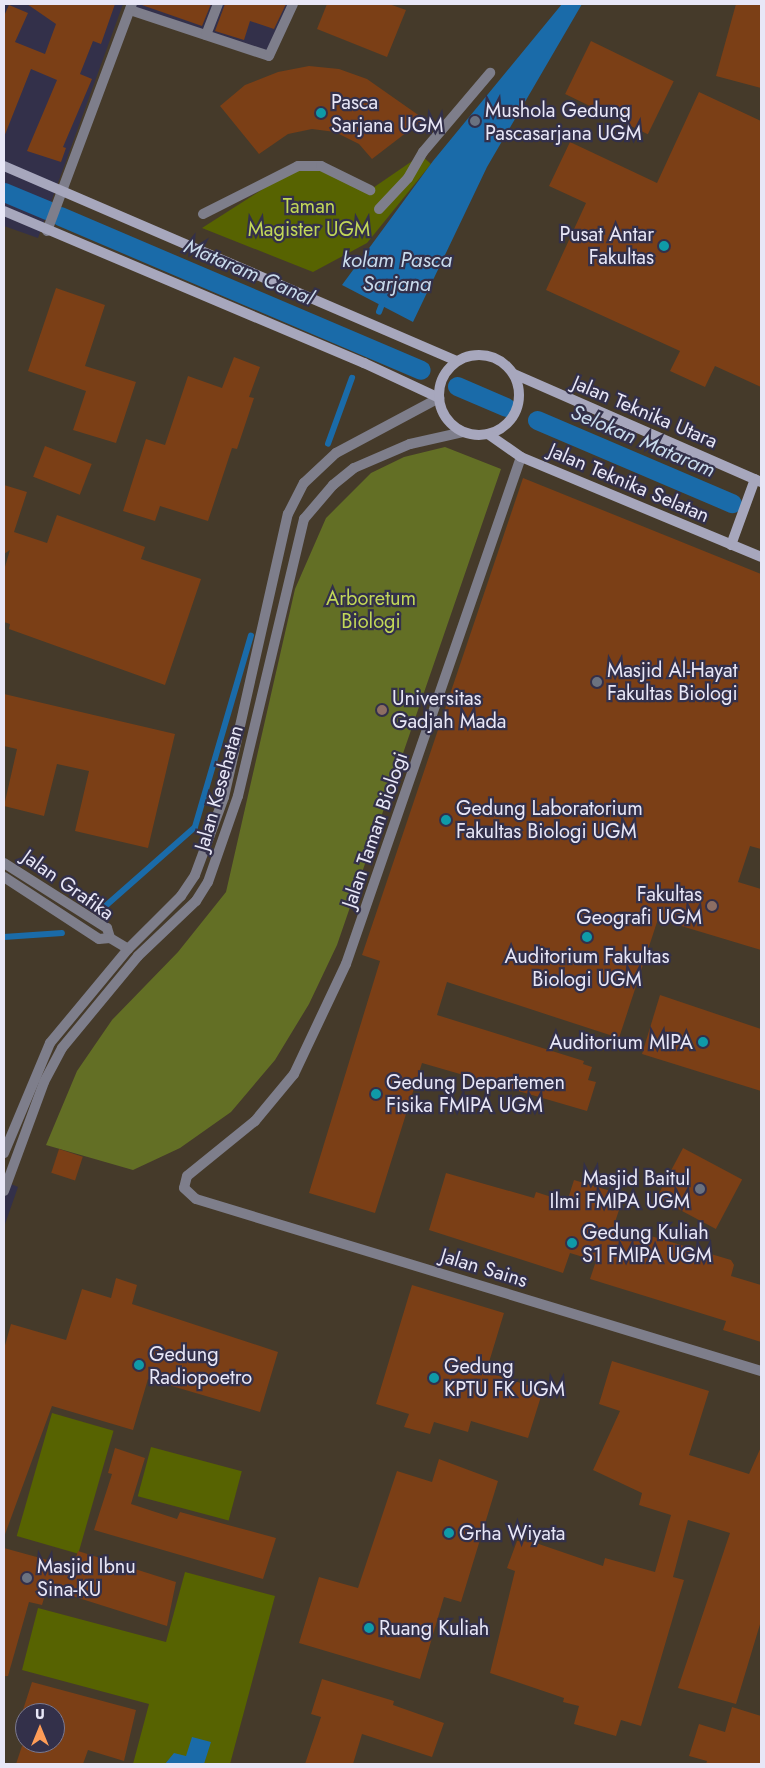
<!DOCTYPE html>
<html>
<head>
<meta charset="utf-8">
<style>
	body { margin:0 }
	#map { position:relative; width:765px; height:1768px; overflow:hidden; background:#33304a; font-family:Jost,sans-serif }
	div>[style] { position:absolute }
	.education>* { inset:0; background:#453a2a }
	.green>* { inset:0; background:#576301; transform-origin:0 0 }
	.forest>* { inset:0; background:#636f25 }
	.water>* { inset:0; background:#1a6ba9 }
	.stream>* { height:5.5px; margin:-2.75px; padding:0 2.75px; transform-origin:2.75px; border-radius:2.75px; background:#1a6ba9 }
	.canal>* { height:19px; margin:-9.5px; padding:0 9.5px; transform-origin:9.5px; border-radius:9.5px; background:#1a6ba9 }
	.building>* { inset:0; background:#7b3f16; transform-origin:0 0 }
	.pedestrian>* { height:10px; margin:-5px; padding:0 5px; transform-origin:5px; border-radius:5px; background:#7e7e8b }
	.minor>* { height:10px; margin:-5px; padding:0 5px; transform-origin:5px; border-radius:5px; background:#7e7e8b }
	.tertiary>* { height:10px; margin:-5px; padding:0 5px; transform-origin:5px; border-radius:5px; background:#7e7e8b }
	.secondary>* { height:10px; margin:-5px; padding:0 5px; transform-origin:5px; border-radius:5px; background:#a7a7bd }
	.secondary>.ring { margin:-5px; padding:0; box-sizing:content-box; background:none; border:10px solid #a7a7bd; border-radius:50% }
	.dots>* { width:14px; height:14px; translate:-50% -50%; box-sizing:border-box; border:2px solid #33304a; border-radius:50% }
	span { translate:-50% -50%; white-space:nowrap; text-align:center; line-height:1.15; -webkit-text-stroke:4.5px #33304a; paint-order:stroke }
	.poi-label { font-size:20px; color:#e8e7f7 }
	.left { translate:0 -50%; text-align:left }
	.right { translate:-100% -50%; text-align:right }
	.park-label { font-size:20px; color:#c2d758 }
	.street-label { font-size:20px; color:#e8e7f7 }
	.water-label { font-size:21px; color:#c9dbec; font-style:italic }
	.frame { position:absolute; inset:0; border:5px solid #e8e7f7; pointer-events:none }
	.north { position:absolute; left:15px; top:1703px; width:50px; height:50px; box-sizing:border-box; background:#33304a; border:1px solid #7b798f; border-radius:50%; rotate:0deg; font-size:14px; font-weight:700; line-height:20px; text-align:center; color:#e8e7f7 }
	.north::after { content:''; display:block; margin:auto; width:18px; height:22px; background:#fe9c57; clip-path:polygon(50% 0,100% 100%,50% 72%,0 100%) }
</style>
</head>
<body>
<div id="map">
	<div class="education">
		<div style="clip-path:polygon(evenodd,123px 4px,268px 54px,291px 4px,761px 4px,761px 1764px,4px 1764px,4px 1227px,18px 1187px,4px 1181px,4px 226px,38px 238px,123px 4px,25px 1713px,55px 1713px,55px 1743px,25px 1743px,25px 1713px)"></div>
	</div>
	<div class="green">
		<div style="clip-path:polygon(421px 155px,431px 164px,367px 243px,313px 272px,202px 228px,296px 168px,319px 168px,367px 192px)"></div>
		<div style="left:52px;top:1413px;width:64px;height:128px;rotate:16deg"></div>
		<div style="left:151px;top:1447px;width:94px;height:51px;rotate:15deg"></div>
		<div style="clip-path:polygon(185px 1572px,275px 1596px,230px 1764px,133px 1764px,149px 1704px,22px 1670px,38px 1608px,166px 1642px)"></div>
	</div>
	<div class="forest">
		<div style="clip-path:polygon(445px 447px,501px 469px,337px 945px,309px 1004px,275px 1060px,231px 1112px,180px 1148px,133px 1170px,46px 1145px,77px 1071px,112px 1020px,178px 952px,226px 892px,295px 589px,326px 518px,371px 473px,404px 457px)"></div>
	</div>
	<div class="water">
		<div style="clip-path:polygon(562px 4px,582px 4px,487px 167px,413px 322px,342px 285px,433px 161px)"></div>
		<div style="clip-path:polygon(192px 1737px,211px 1742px,204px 1764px,165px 1764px,174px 1753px,186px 1756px)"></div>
	</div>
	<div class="stream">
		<div style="left:379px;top:312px;width:14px;rotate:-69deg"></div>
		<div style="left:328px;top:444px;width:70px;rotate:-70deg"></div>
		<div style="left:101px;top:910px;width:125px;rotate:-41.4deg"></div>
		<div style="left:195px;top:827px;width:199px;rotate:-73.7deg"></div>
		<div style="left:4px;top:937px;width:58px;rotate:-3.9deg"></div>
	</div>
	<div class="canal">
		<div style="left:4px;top:192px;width:47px;rotate:22.7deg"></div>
		<div style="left:60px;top:216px;width:392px;rotate:23.1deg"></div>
		<div style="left:457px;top:386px;width:53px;rotate:23.2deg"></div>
		<div style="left:537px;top:420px;width:212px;rotate:23.1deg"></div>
	</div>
	<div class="building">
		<div style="clip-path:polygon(27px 4px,115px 4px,101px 44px,93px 41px,80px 74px,92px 79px,63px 147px,66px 148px,61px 162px,27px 151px,57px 80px,31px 69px,4px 137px,4px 16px,9px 5px,28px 13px,15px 42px,45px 54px,56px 24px)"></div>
		<div style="clip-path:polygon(139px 4px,211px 4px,202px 26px)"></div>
		<div style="clip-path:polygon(225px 4px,286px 4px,274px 29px,250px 21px,244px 40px,215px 31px)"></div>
		<div style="clip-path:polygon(327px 4px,389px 4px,406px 10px,387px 57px,317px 29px)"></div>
		<div style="clip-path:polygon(736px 4px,761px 4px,761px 88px,716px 76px)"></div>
		<div style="left:591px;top:41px;width:92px;height:59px;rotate:26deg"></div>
		<div style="clip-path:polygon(309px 66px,339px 69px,367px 79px,424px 119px,372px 159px,359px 144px,335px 132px,312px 129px,288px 134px,259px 154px,220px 106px,245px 85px,278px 72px)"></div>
		<div style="clip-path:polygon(699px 92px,761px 121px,761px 387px,715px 366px,705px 387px,670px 371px,680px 351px,546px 290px,586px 203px,549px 186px,570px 142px,657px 183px)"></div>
		<div style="clip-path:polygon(56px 288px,105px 305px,85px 366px,136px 382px,116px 443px,73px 430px,86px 391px,28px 371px)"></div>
		<div style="clip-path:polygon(234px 357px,260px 367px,249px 397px,254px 398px,237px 449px,232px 448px,208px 521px,160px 506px,155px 521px,123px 511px,146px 439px,165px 445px,188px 376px,222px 388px)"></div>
		<div style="left:45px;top:446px;width:50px;height:33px;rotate:21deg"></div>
		<div style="clip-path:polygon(523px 478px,761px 574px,761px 849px,750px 846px,738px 882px,761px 889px,761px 950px,658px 919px,619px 1038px,447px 982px,437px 1015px,584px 1061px,583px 1064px,592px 1067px,588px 1080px,596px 1082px,587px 1111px,422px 1063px,375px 1213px,309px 1193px,380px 961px,362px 955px)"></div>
		<div style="clip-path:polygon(4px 485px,27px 492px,14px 532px,47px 543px,57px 515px,145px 547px,141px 559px,201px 579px,165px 685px,9px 629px,10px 624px,4px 622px,4px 570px,10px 550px,4px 554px)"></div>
		<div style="clip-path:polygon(4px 694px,175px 734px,148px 848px,75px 831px,89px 771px,57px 764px,44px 816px,4px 806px,17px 749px,4px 746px)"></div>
		<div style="clip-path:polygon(660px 995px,761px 1029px,761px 1091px,642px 1054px)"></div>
		<div style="left:683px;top:1148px;width:67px;height:56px;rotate:28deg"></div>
		<div style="left:59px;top:1149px;width:25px;height:25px;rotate:18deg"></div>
		<div style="clip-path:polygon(446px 1173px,534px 1198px,536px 1192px,567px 1202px,574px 1180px,624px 1195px,614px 1225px,731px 1260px,734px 1265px,731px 1276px,761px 1285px,761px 1342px,723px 1330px,726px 1321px,590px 1279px,596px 1261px,570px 1253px,563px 1273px,429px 1230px)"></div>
		<div style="clip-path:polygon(116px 1278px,137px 1285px,132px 1304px,278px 1352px,260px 1412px,148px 1379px,133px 1430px,52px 1406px,4px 1537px,4px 1349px,11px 1324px,66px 1340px,82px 1289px,111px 1298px)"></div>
		<div style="clip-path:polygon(412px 1285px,504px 1313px,486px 1372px,543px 1390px,528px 1438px,471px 1421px,468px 1432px,434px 1422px,430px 1434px,404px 1427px,409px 1414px,376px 1404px)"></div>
		<div style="clip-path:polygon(612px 1361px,709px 1391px,689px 1455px,749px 1474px,761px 1447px,761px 1621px,736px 1704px,678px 1688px,730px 1533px,688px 1520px,673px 1577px,684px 1580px,641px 1726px,621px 1720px,616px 1736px,574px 1724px,579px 1706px,563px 1702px,564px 1698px,490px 1673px,515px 1571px,507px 1568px,517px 1541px,533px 1542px,603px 1566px,605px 1558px,655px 1572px,671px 1515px,639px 1505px,642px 1493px,593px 1470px,620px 1411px,599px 1404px)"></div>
		<div style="clip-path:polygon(115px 1448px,145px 1458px,131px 1504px,177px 1519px,180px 1512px,276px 1538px,263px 1579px,94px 1530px,112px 1474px,108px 1473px)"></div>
		<div style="clip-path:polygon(439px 1459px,498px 1481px,461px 1602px,444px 1597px,420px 1679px,299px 1643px,319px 1577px,358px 1588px,397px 1471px,432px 1482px)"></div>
		<div style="clip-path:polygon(4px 1548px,73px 1567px,78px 1551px,176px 1582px,167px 1626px,47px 1588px,42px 1605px,29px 1602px,8px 1676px,4px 1676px)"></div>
		<div style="clip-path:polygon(322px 1679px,394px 1701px,393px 1705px,444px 1723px,432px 1757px,362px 1734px,353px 1764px,305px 1764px,321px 1717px,311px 1714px)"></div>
		<div style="clip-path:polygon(32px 1682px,136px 1710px,124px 1761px,88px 1750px,83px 1764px,16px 1764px,23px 1743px,55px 1743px,55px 1713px,22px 1713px)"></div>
		<div style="clip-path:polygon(732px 1707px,761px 1716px,761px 1764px,706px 1764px,707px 1761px,689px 1756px,699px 1724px,725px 1732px)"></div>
	</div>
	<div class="pedestrian">
		<div style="left:379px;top:209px;width:42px;rotate:-46.9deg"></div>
		<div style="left:408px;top:178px;width:30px;rotate:-60deg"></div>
		<div style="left:423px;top:152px;width:104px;rotate:-49.7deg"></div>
		<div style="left:203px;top:214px;width:106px;rotate:-26.8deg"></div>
		<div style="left:298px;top:166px;width:23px"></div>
		<div style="left:321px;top:166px;width:55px;rotate:26.1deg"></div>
	</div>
	<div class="minor">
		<div style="left:130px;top:10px;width:146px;rotate:18.3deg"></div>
		<div style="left:269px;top:56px;width:57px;rotate:-65.2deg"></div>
		<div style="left:206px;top:35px;width:33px;rotate:-69deg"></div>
		<div style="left:47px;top:231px;width:242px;rotate:-69.5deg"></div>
		<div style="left:521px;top:457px;width:536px;rotate:109.04deg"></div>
		<div style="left:346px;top:964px;width:122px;rotate:115.3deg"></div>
		<div style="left:294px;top:1074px;width:61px;rotate:129.7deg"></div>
		<div style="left:255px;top:1121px;width:87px;rotate:141deg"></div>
		<div style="left:187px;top:1176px;width:12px;rotate:104deg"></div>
		<div style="left:184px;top:1188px;width:16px;rotate:43deg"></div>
		<div style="left:196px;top:1199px;width:591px;rotate:16.93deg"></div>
		<div style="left:4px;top:863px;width:122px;rotate:32.3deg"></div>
		<div style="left:107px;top:928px;width:10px;rotate:73deg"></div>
		<div style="left:110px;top:938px;width:21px;rotate:31deg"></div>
		<div style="left:4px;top:877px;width:113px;rotate:33.1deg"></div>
		<div style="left:99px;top:939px;width:11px;rotate:-5deg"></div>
	</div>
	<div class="tertiary">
		<div style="left:4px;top:1153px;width:119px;rotate:-67.3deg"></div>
		<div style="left:50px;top:1043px;width:122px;rotate:-50.3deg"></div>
		<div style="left:128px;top:949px;width:75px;rotate:-45deg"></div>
		<div style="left:181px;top:896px;width:25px;rotate:-56deg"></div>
		<div style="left:195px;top:875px;width:83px;rotate:-69.6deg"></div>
		<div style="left:224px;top:797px;width:290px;rotate:-77.3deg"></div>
		<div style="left:288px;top:514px;width:35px;rotate:-63deg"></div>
		<div style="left:304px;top:483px;width:44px;rotate:-43.2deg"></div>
		<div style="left:336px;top:453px;width:117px;rotate:-28.1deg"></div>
		<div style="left:4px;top:1191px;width:116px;rotate:-69.8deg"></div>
		<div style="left:44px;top:1082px;width:38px;rotate:-62deg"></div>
		<div style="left:62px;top:1048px;width:119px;rotate:-50.4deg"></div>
		<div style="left:138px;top:956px;width:80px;rotate:-43.5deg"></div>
		<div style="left:196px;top:901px;width:22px;rotate:-58deg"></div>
		<div style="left:208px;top:882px;width:91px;rotate:-70.8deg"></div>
		<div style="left:238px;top:796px;width:285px;rotate:-76.6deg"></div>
		<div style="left:304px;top:519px;width:45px;rotate:-49.5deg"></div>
		<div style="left:333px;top:485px;width:27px;rotate:-39deg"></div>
		<div style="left:354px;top:468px;width:61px;rotate:-23.2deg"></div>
		<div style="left:410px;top:444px;width:54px;rotate:-12.8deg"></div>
	</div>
	<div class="secondary">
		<div style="left:4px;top:166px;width:493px;rotate:23.3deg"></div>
		<div style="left:4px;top:211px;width:391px;rotate:22.9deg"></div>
		<div style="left:364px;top:363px;width:83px;rotate:25deg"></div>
		<div class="ring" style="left:439px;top:355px;width:70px;height:70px"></div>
		<div style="left:514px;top:374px;width:270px;rotate:23.6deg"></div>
		<div style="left:488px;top:434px;width:40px;rotate:34.9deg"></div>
		<div style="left:521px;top:457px;width:260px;rotate:22.6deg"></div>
		<div style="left:731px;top:545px;width:70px;rotate:-70deg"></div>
	</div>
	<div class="dots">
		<div style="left:321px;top:113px;background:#0f9aa8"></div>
		<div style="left:475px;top:121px;background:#6b7280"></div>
		<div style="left:664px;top:246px;background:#0f9aa8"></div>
		<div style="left:597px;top:682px;background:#6b7280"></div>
		<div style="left:382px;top:710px;background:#8d6e63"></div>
		<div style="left:446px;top:820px;background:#0f9aa8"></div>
		<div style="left:712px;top:906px;background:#8d6e63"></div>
		<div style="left:587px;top:937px;background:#0f9aa8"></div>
		<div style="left:703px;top:1042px;background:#0f9aa8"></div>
		<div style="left:376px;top:1094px;background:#0f9aa8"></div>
		<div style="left:700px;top:1189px;background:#6b7280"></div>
		<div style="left:572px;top:1243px;background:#0f9aa8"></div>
		<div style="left:139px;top:1365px;background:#0f9aa8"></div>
		<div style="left:434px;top:1378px;background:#0f9aa8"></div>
		<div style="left:449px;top:1533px;background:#0f9aa8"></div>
		<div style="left:27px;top:1578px;background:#6b7280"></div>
		<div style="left:369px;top:1628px;background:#0f9aa8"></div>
	</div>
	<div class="poi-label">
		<span class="left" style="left:331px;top:114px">Pasca<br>Sarjana UGM</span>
		<span class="left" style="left:485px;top:122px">Mushola Gedung<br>Pascasarjana UGM</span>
		<span class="right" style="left:654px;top:246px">Pusat Antar<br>Fakultas</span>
		<span class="left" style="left:607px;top:682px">Masjid Al-Hayat<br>Fakultas Biologi</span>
		<span class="left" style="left:392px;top:710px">Universitas<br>Gadjah Mada</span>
		<span class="left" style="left:456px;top:820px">Gedung Laboratorium<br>Fakultas Biologi UGM</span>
		<span class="right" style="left:702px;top:906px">Fakultas<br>Geografi UGM</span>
		<span style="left:587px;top:968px">Auditorium Fakultas<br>Biologi UGM</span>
		<span class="right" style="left:693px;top:1042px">Auditorium MIPA</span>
		<span class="left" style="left:386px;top:1094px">Gedung Departemen<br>Fisika FMIPA UGM</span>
		<span class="right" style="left:690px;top:1190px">Masjid Baitul<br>Ilmi FMIPA UGM</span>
		<span class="left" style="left:582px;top:1244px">Gedung Kuliah<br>S1 FMIPA UGM</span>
		<span class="left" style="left:149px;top:1366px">Gedung<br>Radiopoetro</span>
		<span class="left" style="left:444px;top:1378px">Gedung<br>KPTU FK UGM</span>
		<span class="left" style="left:459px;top:1533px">Grha Wiyata</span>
		<span class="left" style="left:37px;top:1578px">Masjid Ibnu<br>Sina-KU</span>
		<span class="left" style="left:379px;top:1628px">Ruang Kuliah</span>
	</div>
	<div class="park-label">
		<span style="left:309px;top:218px">Taman<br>Magister UGM</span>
		<span style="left:371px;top:610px">Arboretum<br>Biologi</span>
	</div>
	<div class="street-label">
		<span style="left:645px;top:412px;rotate:23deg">Jalan Teknika Utara</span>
		<span style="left:629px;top:483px;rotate:23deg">Jalan Teknika Selatan</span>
		<span style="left:219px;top:788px;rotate:-74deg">Jalan Kesehatan</span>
		<span style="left:375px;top:830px;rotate:-71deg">Jalan Taman Biologi</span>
		<span style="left:68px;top:885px;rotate:35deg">Jalan Grafika</span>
		<span style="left:484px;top:1268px;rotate:17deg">Jalan Sains</span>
	</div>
	<div class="water-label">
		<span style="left:397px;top:272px">kolam Pasca<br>Sarjana</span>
		<span style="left:249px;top:272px;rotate:23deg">Mataram Canal</span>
		<span style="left:643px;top:441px;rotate:23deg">Selokan Mataram</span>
	</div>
	<div class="frame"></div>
	<div class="north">U</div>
</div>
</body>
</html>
